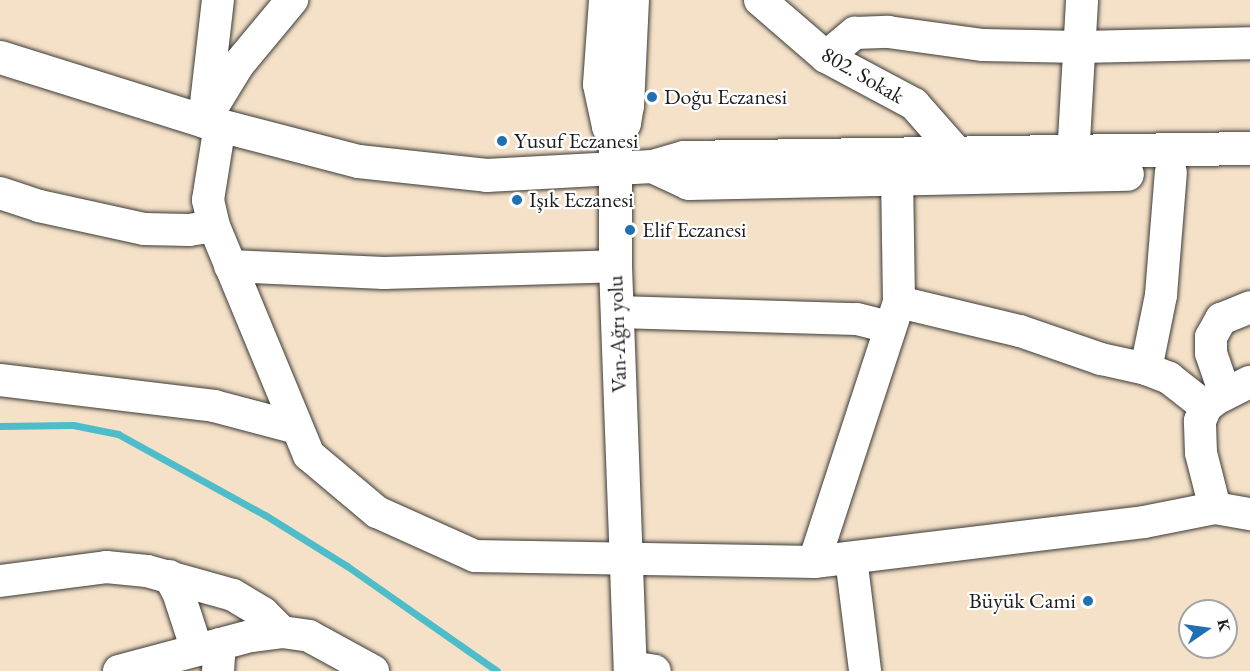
<!DOCTYPE html>
<html>
<head>
<meta charset="utf-8">
<style>
	body { margin:0 }
	#map { position:relative; width:1250px; height:671px; overflow:hidden; background:#f4e1c8; font-family:"EB Garamond",serif }
	div>[style] { position:absolute }
	.stream>* { height:7px; margin:-3.5px; padding:0 3.5px; transform-origin:3.5px; border-radius:3.5px; background:#4fbcc9 }
	.roads { filter:drop-shadow(0 0 2px #3c3a36) drop-shadow(0 0 2px #3c3a36) }
	.minor>* { height:32px; margin:-16px; padding:0 16px; transform-origin:16px; border-radius:16px; background:#fff }
	.major>* { height:33px; margin:-16.5px; padding:0 16.5px; transform-origin:16.5px; border-radius:16.5px; background:#fff }
	.dots>* { width:16px; height:16px; translate:-50% -50%; box-sizing:border-box; border:3px solid #fff; border-radius:50% }
	span { translate:-50% -50%; white-space:nowrap; text-align:center; line-height:1.15; -webkit-text-stroke:4.5px #fff; paint-order:stroke }
	.street-label { font-size:22px; color:#1c1c1c }
	.poi-label { font-size:22px; color:#1c1c1c }
	.left { translate:0 -50%; text-align:left }
	.right { translate:-100% -50%; text-align:right }
	.north { position:absolute; left:1178px; top:599px; width:60px; height:60px; box-sizing:border-box; background:#fff; border:2px solid #a4a4a4; border-radius:50%; rotate:77deg; font-size:16px; font-weight:700; line-height:24px; text-align:center; color:#1c1c1c }
	.north::after { content:''; display:block; margin:auto; width:21px; height:27px; background:#1f6fb2; clip-path:polygon(50% 0,100% 100%,50% 72%,0 100%) }
</style>
</head>
<body>
<div id="map">
	<div class="stream">
		<div style="left:0;top:426px;width:73px;rotate:-0.8deg"></div>
		<div style="left:73px;top:425px;width:46px;rotate:11.3deg"></div>
		<div style="left:118px;top:434px;width:168px;rotate:28.9deg"></div>
		<div style="left:265px;top:515px;width:97px;rotate:31.9deg"></div>
		<div style="left:347px;top:566px;width:183px;rotate:35deg"></div>
	</div>
	<div class="roads">
		<div class="minor">
			<div style="left:760px;top:0;width:87px;rotate:40.8deg"></div>
			<div style="left:826px;top:57px;width:100px;rotate:28.1deg"></div>
			<div style="left:914px;top:104px;width:68px;rotate:48.6deg"></div>
			<div style="left:826px;top:57px;width:38px;rotate:-40deg"></div>
			<div style="left:855px;top:33px;width:33px;rotate:-2deg"></div>
			<div style="left:888px;top:32px;width:96px;rotate:7.8deg"></div>
			<div style="left:983px;top:45px;width:97px;rotate:1.2deg"></div>
			<div style="left:1080px;top:47px;width:170px;rotate:-1.3deg"></div>
			<div style="left:205px;top:112px;width:113px;rotate:-83.4deg"></div>
			<div style="left:204px;top:121px;width:66px;rotate:-58.7deg"></div>
			<div style="left:238px;top:65px;width:85px;rotate:-50.3deg"></div>
			<div style="left:220px;top:125px;width:76px;rotate:99.1deg"></div>
			<div style="left:208px;top:200px;width:27px;rotate:77deg"></div>
			<div style="left:214px;top:226px;width:248px;rotate:67.5deg"></div>
			<div style="left:309px;top:455px;width:89px;rotate:40deg"></div>
			<div style="left:377px;top:512px;width:107px;rotate:24.2deg"></div>
			<div style="left:475px;top:556px;width:339px;rotate:1deg"></div>
			<div style="left:814px;top:562px;width:332px;rotate:-6.9deg"></div>
			<div style="left:1144px;top:522px;width:72px;rotate:-11.2deg"></div>
			<div style="left:1215px;top:508px;width:36px;rotate:10deg"></div>
			<div style="left:1072px;top:175px;width:175px;rotate:-86.7deg"></div>
			<div style="left:0;top:193px;width:41px;rotate:18.4deg"></div>
			<div style="left:39px;top:206px;width:107px;rotate:12.4deg"></div>
			<div style="left:144px;top:229px;width:45px;rotate:1.3deg"></div>
			<div style="left:189px;top:230px;width:25px;rotate:-9deg"></div>
			<div style="left:230px;top:266px;width:154px;rotate:2.6deg"></div>
			<div style="left:384px;top:273px;width:231px;rotate:-1.7deg"></div>
			<div style="left:899px;top:302px;width:124px;rotate:13.5deg"></div>
			<div style="left:1020px;top:331px;width:86px;rotate:19.1deg"></div>
			<div style="left:1101px;top:359px;width:46px;rotate:12.5deg"></div>
			<div style="left:1146px;top:369px;width:25px;rotate:21deg"></div>
			<div style="left:1169px;top:378px;width:47px;rotate:38.1deg"></div>
			<div style="left:617px;top:312px;width:240px;rotate:1.7deg"></div>
			<div style="left:857px;top:319px;width:34px;rotate:14deg"></div>
			<div style="left:1146px;top:369px;width:76px;rotate:-78.5deg"></div>
			<div style="left:1161px;top:295px;width:123px;rotate:-85.4deg"></div>
			<div style="left:0;top:380px;width:216px;rotate:6.9deg"></div>
			<div style="left:214px;top:406px;width:86px;rotate:14.8deg"></div>
			<div style="left:1225px;top:394px;width:43px;rotate:-108.9deg"></div>
			<div style="left:1211px;top:353px;width:16px;rotate:-90deg"></div>
			<div style="left:1211px;top:337px;width:21px;rotate:-61deg"></div>
			<div style="left:1221px;top:319px;width:31px;rotate:-22deg"></div>
			<div style="left:1215px;top:508px;width:57px;rotate:-104.3deg"></div>
			<div style="left:1201px;top:453px;width:32px;rotate:-92deg"></div>
			<div style="left:1200px;top:421px;width:15px;rotate:-67deg"></div>
			<div style="left:1206px;top:407px;width:13px;rotate:-39deg"></div>
			<div style="left:1216px;top:399px;width:38px;rotate:-27deg"></div>
			<div style="left:851px;top:558px;width:114px;rotate:82.9deg"></div>
			<div style="left:814px;top:562px;width:274px;rotate:-71.9deg"></div>
			<div style="left:899px;top:302px;width:122px;rotate:-90.9deg"></div>
			<div style="left:897px;top:180px;width:25px;rotate:-78deg"></div>
			<div style="left:169px;top:576px;width:18px;rotate:61deg"></div>
			<div style="left:178px;top:592px;width:61px;rotate:71.9deg"></div>
			<div style="left:0;top:581px;width:107px;rotate:-7.5deg"></div>
			<div style="left:106px;top:567px;width:41px;rotate:5.6deg"></div>
			<div style="left:147px;top:571px;width:89px;rotate:15.6deg"></div>
			<div style="left:233px;top:595px;width:35px;rotate:31deg"></div>
			<div style="left:263px;top:613px;width:27px;rotate:45deg"></div>
			<div style="left:630px;top:667px;width:25px;rotate:9deg"></div>
			<div style="left:119px;top:671px;width:137px;rotate:-14.9deg"></div>
			<div style="left:251px;top:636px;width:31px;rotate:-7deg"></div>
			<div style="left:282px;top:632px;width:27px;rotate:8deg"></div>
			<div style="left:309px;top:636px;width:73px;rotate:28.7deg"></div>
			<div style="left:218px;top:671px;width:27px;rotate:-86deg"></div>
		</div>
		<div class="major">
			<div style="left:605px;top:0;width:84px;rotate:94.1deg"></div>
			<div style="left:599px;top:84px;width:43px;rotate:77.9deg"></div>
			<div style="left:608px;top:126px;width:15px;rotate:62deg"></div>
			<div style="left:615px;top:139px;width:127px;rotate:90deg"></div>
			<div style="left:615px;top:266px;width:405px;rotate:87.9deg"></div>
			<div style="left:0;top:57px;width:214px;rotate:17.4deg"></div>
			<div style="left:204px;top:121px;width:159px;rotate:14.6deg"></div>
			<div style="left:358px;top:161px;width:129px;rotate:6.2deg"></div>
			<div style="left:486px;top:175px;width:166px;rotate:-3.1deg"></div>
			<div style="left:652px;top:166px;width:33px;rotate:-16deg"></div>
			<div style="left:684px;top:157px;width:566px;rotate:-0.91deg"></div>
			<div style="left:615px;top:139px;width:18px;rotate:-61deg"></div>
			<div style="left:624px;top:123px;width:18px;rotate:-81deg"></div>
			<div style="left:627px;top:105px;width:105px;rotate:-87.3deg"></div>
			<div style="left:652px;top:166px;width:40px;rotate:25deg"></div>
			<div style="left:688px;top:183px;width:439px;rotate:-1.2deg"></div>
		</div>
	</div>
	<div class="dots">
		<div style="left:652px;top:97px;background:#1f6fb2"></div>
		<div style="left:502px;top:141px;background:#1f6fb2"></div>
		<div style="left:517px;top:200px;background:#1f6fb2"></div>
		<div style="left:630px;top:230px;background:#1f6fb2"></div>
		<div style="left:1088px;top:601px;background:#1f6fb2"></div>
	</div>
	<div class="street-label">
		<span style="left:863px;top:75px;rotate:30deg">802. Sokak</span>
		<span style="left:617px;top:334px;rotate:-92deg">Van-Ağrı yolu</span>
	</div>
	<div class="poi-label">
		<span class="left" style="left:664px;top:97px">Doğu Eczanesi</span>
		<span class="left" style="left:514px;top:141px">Yusuf Eczanesi</span>
		<span class="left" style="left:529px;top:200px">Işık Eczanesi</span>
		<span class="left" style="left:642px;top:230px">Elif Eczanesi</span>
		<span class="right" style="left:1076px;top:601px">Büyük Cami</span>
	</div>
	<div class="north">K</div>
</div>
</body>
</html>
